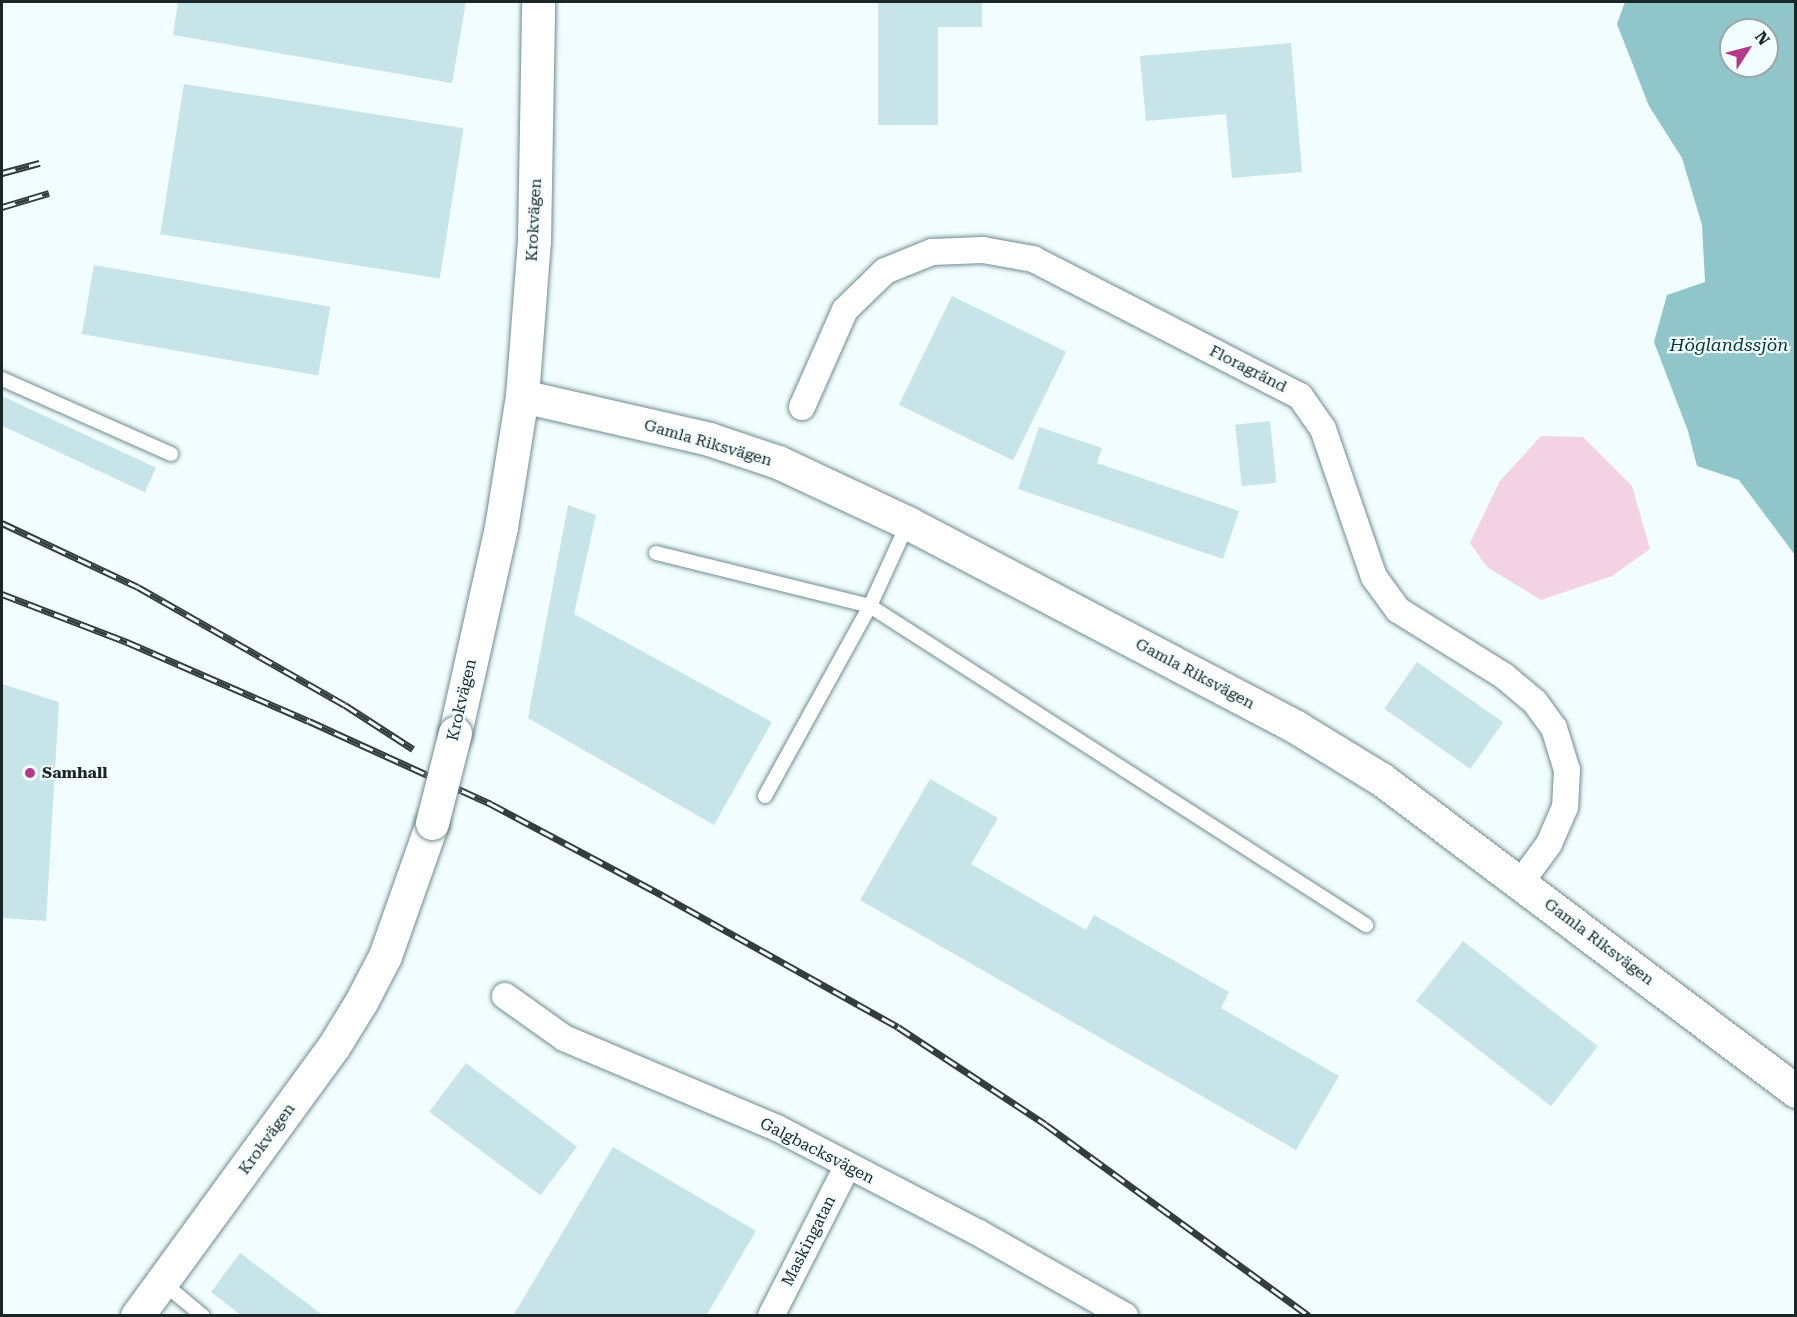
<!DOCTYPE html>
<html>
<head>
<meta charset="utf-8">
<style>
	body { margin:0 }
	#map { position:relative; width:1797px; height:1317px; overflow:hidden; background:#f1fdfe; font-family:"Roboto Serif",serif }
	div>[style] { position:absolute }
	.green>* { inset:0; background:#f3d2e3 }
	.water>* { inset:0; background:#90c5ca }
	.building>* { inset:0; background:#c7e5e8; transform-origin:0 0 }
	.roads { filter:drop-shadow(0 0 2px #708c8f) drop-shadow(0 0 2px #708c8f) }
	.service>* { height:14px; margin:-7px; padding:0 7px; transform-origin:7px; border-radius:7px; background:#fff }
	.minor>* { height:26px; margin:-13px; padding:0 13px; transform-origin:13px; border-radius:13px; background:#fff }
	.tertiary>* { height:33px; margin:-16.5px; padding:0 16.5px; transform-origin:16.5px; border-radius:16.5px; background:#fff }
	.rail>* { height:7px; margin-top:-3.5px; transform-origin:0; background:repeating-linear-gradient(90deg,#f1fdfe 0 14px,#323d3f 0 28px); box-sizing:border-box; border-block:2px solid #323d3f }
	.bridges { filter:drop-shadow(0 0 2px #708c8f) drop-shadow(0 0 2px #708c8f) }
	.tertiary-bridge>* { height:33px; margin:-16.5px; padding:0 16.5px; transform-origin:16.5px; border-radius:16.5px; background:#fff }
	.dots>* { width:16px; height:16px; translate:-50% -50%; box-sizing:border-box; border:3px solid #f1fdfe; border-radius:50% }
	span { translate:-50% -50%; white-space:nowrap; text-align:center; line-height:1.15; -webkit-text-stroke:4.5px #f1fdfe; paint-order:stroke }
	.street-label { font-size:16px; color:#1b2628 }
	.poi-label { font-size:16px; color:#1b2628; font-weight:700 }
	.left { translate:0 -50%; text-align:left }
	.water-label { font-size:18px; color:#00353a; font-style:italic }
	.frame { position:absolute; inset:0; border:3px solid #1b2628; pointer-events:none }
	.north { position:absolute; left:1719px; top:18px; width:60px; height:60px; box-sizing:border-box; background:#f1fdfe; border:2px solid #9ba7a8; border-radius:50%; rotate:54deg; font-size:16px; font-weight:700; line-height:24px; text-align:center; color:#1b2628 }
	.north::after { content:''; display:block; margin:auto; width:21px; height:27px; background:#b63989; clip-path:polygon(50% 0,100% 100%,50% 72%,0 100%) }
</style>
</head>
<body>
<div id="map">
	<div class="green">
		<div style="clip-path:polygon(1541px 436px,1583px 437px,1632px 486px,1650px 549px,1612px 576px,1541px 600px,1487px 567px,1470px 543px,1500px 481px)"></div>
	</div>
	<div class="water">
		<div style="clip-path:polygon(evenodd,1625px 2px,1795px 2px,1795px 555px,1739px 480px,1697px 466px,1688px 431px,1654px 342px,1667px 295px,1705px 282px,1702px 225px,1682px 158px,1649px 106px,1617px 24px,1625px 2px,1731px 30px,1767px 30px,1767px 66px,1731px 66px,1731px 30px)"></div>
	</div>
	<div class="building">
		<div style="clip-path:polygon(178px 2px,466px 2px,452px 83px,173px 35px)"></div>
		<div style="clip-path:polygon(878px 2px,982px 2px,982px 27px,938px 27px,938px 125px,878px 125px)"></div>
		<div style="clip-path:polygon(1291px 43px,1302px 172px,1232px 178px,1226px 114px,1146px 121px,1140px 56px)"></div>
		<div style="left:184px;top:84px;width:283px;height:152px;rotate:9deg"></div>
		<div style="left:94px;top:265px;width:240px;height:70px;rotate:10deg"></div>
		<div style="left:952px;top:296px;width:127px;height:121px;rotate:26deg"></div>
		<div style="left:2px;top:396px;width:170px;height:27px;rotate:25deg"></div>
		<div style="left:1270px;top:421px;width:62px;height:35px;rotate:84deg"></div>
		<div style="clip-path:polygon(1039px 427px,1102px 448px,1097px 463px,1239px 511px,1223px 559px,1018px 489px)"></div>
		<div style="clip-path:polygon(568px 505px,596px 515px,574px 614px,772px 722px,714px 825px,528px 718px)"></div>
		<div style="left:1417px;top:662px;width:105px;height:57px;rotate:35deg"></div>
		<div style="clip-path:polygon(2px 684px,59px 702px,46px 921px,2px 918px)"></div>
		<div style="clip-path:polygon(930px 779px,998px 818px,971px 864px,1086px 930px,1094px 915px,1229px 992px,1221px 1008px,1339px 1076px,1296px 1150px,860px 900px)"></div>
		<div style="left:1463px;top:941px;width:171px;height:76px;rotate:38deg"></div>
		<div style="left:466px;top:1063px;width:139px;height:61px;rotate:37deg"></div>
		<div style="clip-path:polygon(613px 1147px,756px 1231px,706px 1316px,513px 1316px)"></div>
		<div style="clip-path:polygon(240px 1253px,324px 1316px,242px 1316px,211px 1292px)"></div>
	</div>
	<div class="roads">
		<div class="service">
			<div style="left:2px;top:379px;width:185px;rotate:23.9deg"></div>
			<div style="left:656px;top:553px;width:220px;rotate:13.9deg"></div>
			<div style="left:870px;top:606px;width:590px;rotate:32.75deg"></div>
			<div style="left:765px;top:796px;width:217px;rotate:-61.1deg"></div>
			<div style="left:870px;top:606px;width:91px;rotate:-65.4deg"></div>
			<div style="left:162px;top:1282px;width:53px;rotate:39.7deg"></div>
		</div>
		<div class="minor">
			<div style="left:802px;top:407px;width:106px;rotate:-66.1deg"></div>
			<div style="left:845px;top:310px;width:56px;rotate:-44.3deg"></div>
			<div style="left:885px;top:271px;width:51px;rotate:-22deg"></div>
			<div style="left:932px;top:252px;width:51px;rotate:-2.2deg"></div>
			<div style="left:983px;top:250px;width:51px;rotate:10.2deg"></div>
			<div style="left:1033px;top:259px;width:300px;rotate:27.2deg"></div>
			<div style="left:1300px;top:396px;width:40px;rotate:55.1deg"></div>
			<div style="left:1323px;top:429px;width:157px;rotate:71deg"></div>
			<div style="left:1374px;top:577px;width:41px;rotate:54deg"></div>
			<div style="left:1398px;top:610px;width:125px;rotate:31.9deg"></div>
			<div style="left:1504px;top:676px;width:40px;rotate:40deg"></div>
			<div style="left:1535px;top:702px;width:32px;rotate:54deg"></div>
			<div style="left:1554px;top:728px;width:44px;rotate:72.8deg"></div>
			<div style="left:1567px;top:770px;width:37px;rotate:93deg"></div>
			<div style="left:1565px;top:807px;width:40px;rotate:113.4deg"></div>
			<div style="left:1549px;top:844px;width:47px;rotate:126.4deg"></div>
			<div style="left:505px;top:996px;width:72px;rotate:35.4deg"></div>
			<div style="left:564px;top:1038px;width:231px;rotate:22.9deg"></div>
			<div style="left:777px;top:1128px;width:228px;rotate:27.5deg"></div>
			<div style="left:979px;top:1233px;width:168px;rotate:29.6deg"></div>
			<div style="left:771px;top:1316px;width:167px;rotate:-63deg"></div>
		</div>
		<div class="tertiary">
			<div style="left:522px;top:396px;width:192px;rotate:12.9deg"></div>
			<div style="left:709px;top:439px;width:73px;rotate:18.4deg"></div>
			<div style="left:778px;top:462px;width:144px;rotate:25.1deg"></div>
			<div style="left:908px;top:523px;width:438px;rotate:27.7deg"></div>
			<div style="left:1296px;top:727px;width:100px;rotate:31.5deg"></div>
			<div style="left:1381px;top:779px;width:519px;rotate:36.94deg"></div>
			<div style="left:455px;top:733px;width:211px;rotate:-77.4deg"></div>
			<div style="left:501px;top:527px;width:133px;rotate:-80.9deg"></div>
			<div style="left:522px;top:396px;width:155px;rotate:-85.6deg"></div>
			<div style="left:534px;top:241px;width:239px;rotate:-89deg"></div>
			<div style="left:137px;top:1316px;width:334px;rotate:-53.9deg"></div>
			<div style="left:334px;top:1046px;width:52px;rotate:-58.5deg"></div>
			<div style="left:361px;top:1002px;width:52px;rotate:-62.4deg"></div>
			<div style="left:385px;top:956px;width:141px;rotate:-70.5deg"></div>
		</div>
	</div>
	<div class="rail">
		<div style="left:2px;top:173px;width:39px;rotate:-15deg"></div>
		<div style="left:2px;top:207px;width:49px;rotate:-16.6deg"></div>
		<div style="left:2px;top:523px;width:150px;rotate:25.2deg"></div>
		<div style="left:138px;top:587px;width:238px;rotate:29.7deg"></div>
		<div style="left:345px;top:705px;width:81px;rotate:32.9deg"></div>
		<div style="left:2px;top:594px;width:134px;rotate:21deg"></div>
		<div style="left:127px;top:642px;width:198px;rotate:23.5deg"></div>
		<div style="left:309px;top:721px;width:200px;rotate:24.5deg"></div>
		<div style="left:491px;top:804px;width:194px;rotate:28deg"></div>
		<div style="left:662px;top:895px;width:270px;rotate:29.2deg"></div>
		<div style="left:898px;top:1027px;width:176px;rotate:33.4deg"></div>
		<div style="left:1045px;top:1124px;width:326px;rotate:36deg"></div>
	</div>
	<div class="bridges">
		<div class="tertiary-bridge">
			<div style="left:432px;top:823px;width:93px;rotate:-75.7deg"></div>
		</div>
	</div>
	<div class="dots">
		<div style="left:30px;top:773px;background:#b63989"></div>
	</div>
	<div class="street-label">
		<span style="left:534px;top:220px;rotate:-87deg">Krokvägen</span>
		<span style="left:1248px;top:369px;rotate:27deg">Floragränd</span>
		<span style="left:708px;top:443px;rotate:16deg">Gamla Riksvägen</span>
		<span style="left:1195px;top:674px;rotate:28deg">Gamla Riksvägen</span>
		<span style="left:462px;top:700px;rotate:-77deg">Krokvägen</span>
		<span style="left:1599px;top:942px;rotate:37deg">Gamla Riksvägen</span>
		<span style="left:267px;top:1139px;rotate:-54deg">Krokvägen</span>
		<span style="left:817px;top:1151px;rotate:27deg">Galgbacksvägen</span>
		<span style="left:809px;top:1241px;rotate:-63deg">Maskingatan</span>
	</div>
	<div class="poi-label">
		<span class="left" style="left:42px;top:773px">Samhall</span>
	</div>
	<div class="water-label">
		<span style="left:1729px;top:345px">Höglandssjön</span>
	</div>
	<div class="frame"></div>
	<div class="north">N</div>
</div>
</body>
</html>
